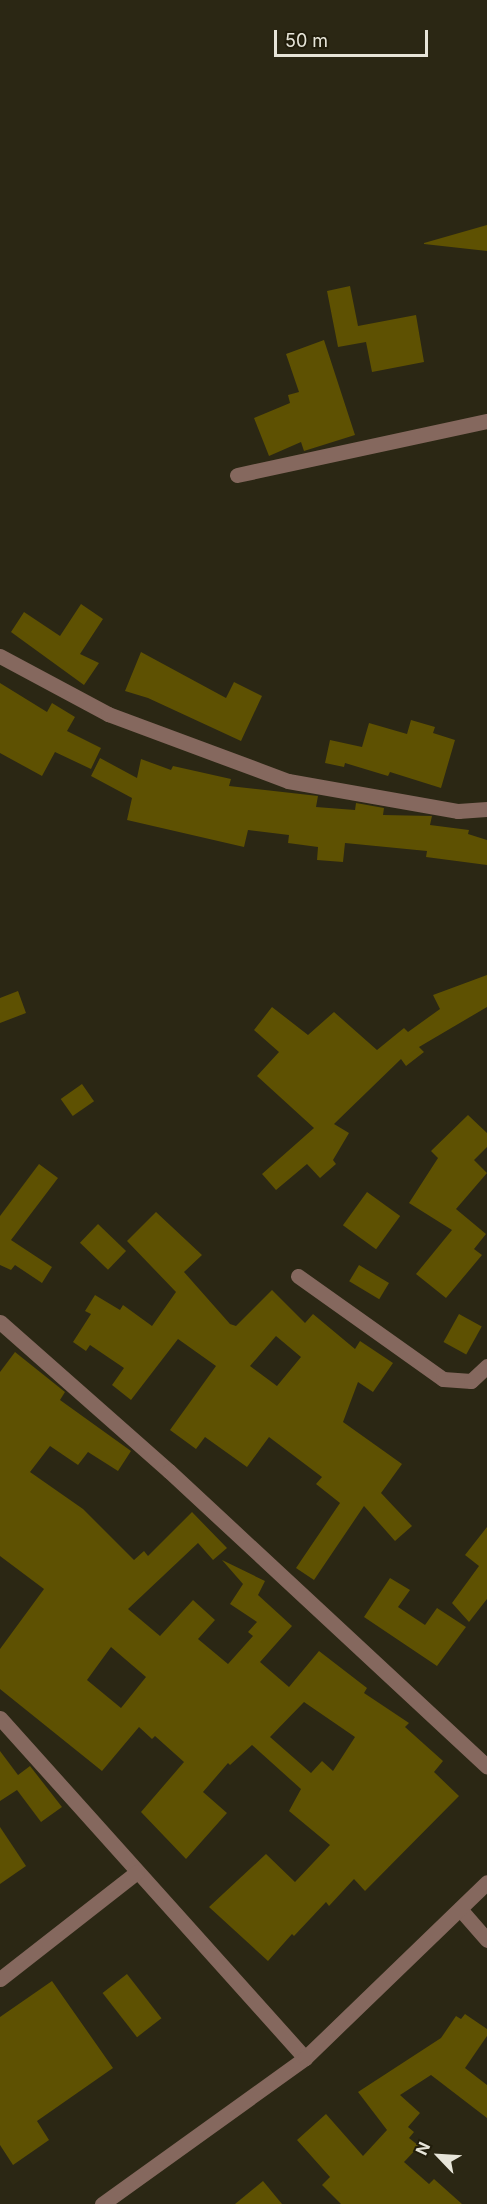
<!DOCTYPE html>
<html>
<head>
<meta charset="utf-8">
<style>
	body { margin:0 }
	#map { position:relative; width:487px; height:2204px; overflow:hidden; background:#2b2714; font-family:Inter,sans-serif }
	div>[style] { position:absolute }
	.building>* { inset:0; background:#5e5102; transform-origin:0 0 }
	.minor>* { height:15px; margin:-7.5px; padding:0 7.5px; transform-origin:7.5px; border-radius:7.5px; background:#85685e }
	span { translate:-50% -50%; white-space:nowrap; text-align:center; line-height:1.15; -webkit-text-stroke:4.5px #211d0b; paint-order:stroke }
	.north { position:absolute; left:409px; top:2126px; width:60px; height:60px; -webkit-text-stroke:4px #211d0b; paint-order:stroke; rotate:295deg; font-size:16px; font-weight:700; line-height:24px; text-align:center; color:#e7e5d9 }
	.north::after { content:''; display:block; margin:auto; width:21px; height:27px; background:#e7e5d9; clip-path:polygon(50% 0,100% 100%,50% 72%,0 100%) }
	.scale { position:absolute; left:274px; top:30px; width:154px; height:27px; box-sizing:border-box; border:3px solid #e7e5d9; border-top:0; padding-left:8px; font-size:18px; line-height:21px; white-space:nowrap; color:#e7e5d9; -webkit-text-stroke:4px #211d0b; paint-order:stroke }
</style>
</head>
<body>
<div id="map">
	<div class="building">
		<div style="clip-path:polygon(487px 225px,487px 251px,424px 244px,424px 243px)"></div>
		<div style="clip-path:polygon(350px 286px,358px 326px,416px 315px,424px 362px,372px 372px,366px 342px,338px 347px,327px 291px)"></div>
		<div style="clip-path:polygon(324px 340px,355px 435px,304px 451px,301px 442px,269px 456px,254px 418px,290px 403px,288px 395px,299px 392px,286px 354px)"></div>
		<div style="clip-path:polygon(81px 604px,103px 619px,80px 654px,99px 663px,84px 685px,11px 632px,24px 612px,60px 636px)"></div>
		<div style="clip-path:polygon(141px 652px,226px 698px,234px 682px,262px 696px,241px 741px,148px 698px,125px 691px)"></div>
		<div style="clip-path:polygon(0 683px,47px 712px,52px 703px,75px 717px,67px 731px,101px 748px,91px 769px,55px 752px,42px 776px,0 753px)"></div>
		<div style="clip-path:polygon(411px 720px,435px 727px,433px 733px,455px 740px,441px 788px,390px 772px,388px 776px,345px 763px,344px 767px,325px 763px,330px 740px,362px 747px,369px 723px,407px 734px)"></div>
		<div style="clip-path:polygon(100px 758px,137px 778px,141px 759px,171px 770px,173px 766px,231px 779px,229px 786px,318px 796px,316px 807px,355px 810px,356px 803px,384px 808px,383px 815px,432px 816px,430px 825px,469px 830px,468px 834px,487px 840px,487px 865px,426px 857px,427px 851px,345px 843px,343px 862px,317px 860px,318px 847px,288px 843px,289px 835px,248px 830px,244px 847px,127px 820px,132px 798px,91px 776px)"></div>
		<div style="clip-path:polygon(487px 975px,487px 1007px,419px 1047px,424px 1052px,406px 1066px,401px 1059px,334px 1124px,349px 1133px,333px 1160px,336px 1164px,320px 1178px,307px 1164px,276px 1190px,262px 1174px,314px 1128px,257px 1076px,279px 1052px,254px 1030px,272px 1007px,308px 1035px,334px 1012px,377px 1050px,404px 1028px,408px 1032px,440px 1009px,433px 995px)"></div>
		<div style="clip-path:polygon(18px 991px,26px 1013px,0 1023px,0 998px)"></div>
		<div style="left:82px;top:1084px;width:21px;height:26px;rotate:55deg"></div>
		<div style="clip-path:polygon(468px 1115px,487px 1133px,487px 1147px,474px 1160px,487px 1173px,456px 1209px,486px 1234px,474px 1249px,482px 1255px,446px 1298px,416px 1274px,452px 1230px,409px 1203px,438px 1158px,431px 1151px)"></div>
		<div style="clip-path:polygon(39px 1164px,58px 1178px,11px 1240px,52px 1267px,42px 1283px,15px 1265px,11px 1270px,0 1265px,0 1216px)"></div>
		<div style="left:367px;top:1192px;width:41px;height:41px;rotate:36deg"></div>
		<div style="clip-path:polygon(evenodd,156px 1212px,202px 1255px,184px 1272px,230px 1324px,236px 1326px,272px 1290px,305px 1323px,313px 1314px,355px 1349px,360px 1341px,393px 1363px,373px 1392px,358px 1382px,343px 1422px,402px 1464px,381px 1493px,412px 1526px,395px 1541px,364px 1506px,314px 1580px,296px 1568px,340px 1503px,316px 1484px,322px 1477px,269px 1437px,247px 1467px,205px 1437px,196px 1449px,170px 1430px,216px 1366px,178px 1339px,131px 1400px,112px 1385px,124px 1368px,90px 1345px,86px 1351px,73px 1342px,91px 1314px,85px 1311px,95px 1295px,120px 1310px,123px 1305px,152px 1326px,176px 1292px,127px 1241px,156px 1212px,276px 1336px,301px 1357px,277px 1386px,250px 1366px,276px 1336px)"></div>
		<div style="left:98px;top:1224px;width:39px;height:26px;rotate:44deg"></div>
		<div style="left:359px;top:1265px;width:35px;height:19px;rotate:31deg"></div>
		<div style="left:459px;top:1314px;width:26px;height:32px;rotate:29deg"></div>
		<div style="clip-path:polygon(evenodd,15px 1352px,65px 1392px,60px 1400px,131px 1451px,118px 1471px,88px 1452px,78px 1465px,50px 1446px,30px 1472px,83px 1509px,134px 1560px,144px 1551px,148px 1556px,192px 1512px,227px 1548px,213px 1560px,198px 1543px,128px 1609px,160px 1636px,193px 1600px,215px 1620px,198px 1639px,228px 1664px,253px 1636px,248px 1632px,257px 1622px,230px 1604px,243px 1584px,222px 1560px,265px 1581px,258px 1595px,292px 1626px,260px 1662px,289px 1687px,319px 1651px,367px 1688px,364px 1693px,409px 1723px,405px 1727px,443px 1761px,434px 1772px,459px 1796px,365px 1891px,354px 1879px,329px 1906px,326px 1902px,294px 1936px,292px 1934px,268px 1961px,209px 1907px,266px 1854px,295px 1882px,330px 1845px,289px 1811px,301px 1789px,252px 1745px,230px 1765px,228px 1763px,203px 1792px,227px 1813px,186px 1859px,141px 1812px,184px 1762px,155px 1736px,152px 1739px,139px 1727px,102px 1771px,0 1689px,0 1649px,44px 1589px,0 1556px,0 1372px,15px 1352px,111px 1647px,146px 1677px,121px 1708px,87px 1680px,111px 1647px,15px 1352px,304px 1702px,355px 1737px,333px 1771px,322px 1761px,311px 1773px,270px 1737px,304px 1702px)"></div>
		<div style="clip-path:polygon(487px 1527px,487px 1599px,469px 1622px,452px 1603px,479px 1566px,465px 1555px)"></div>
		<div style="clip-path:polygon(390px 1578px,410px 1590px,398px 1607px,425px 1625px,437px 1608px,466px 1627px,437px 1666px,364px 1617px)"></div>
		<div style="clip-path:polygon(0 1751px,18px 1775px,30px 1766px,62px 1807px,41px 1822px,17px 1790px,0 1801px)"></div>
		<div style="clip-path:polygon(0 1827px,26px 1866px,0 1884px)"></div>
		<div style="left:127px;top:1974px;width:56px;height:31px;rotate:52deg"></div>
		<div style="clip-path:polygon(52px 1981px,113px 2068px,37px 2121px,49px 2140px,13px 2165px,0 2145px,0 2017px)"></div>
		<div style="clip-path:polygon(465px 2014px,487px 2029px,487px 2036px,465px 2068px,487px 2085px,487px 2118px,431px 2075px,400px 2095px,420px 2113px,408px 2127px,414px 2132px,409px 2138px,419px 2146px,404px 2162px,429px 2184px,434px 2179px,462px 2204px,341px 2204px,322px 2185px,330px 2177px,297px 2140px,326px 2114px,363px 2156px,387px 2130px,358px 2092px,441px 2038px,456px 2016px,461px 2019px)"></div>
		<div style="clip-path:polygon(263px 2181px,282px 2204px,235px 2204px)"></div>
	</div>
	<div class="minor">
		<div style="left:237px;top:475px;width:256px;rotate:-12.2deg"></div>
		<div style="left:0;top:656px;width:123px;rotate:28.2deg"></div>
		<div style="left:108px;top:714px;width:192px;rotate:20.4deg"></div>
		<div style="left:288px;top:781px;width:173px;rotate:10deg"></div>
		<div style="left:458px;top:811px;width:29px;rotate:-4deg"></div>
		<div style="left:298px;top:1276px;width:178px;rotate:35.4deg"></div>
		<div style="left:443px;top:1379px;width:28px;rotate:4deg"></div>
		<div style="left:471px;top:1381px;width:22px;rotate:-43deg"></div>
		<div style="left:0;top:1322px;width:225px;rotate:41.4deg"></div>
		<div style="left:169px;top:1471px;width:434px;rotate:42.9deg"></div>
		<div style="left:0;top:1718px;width:457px;rotate:48.1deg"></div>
		<div style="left:460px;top:1909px;width:41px;rotate:48.9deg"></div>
		<div style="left:0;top:1979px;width:174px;rotate:-38deg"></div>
		<div style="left:102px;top:2204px;width:250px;rotate:-35.7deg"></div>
		<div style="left:305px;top:2058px;width:253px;rotate:-44deg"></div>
	</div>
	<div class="north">N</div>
	<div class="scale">50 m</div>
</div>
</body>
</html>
